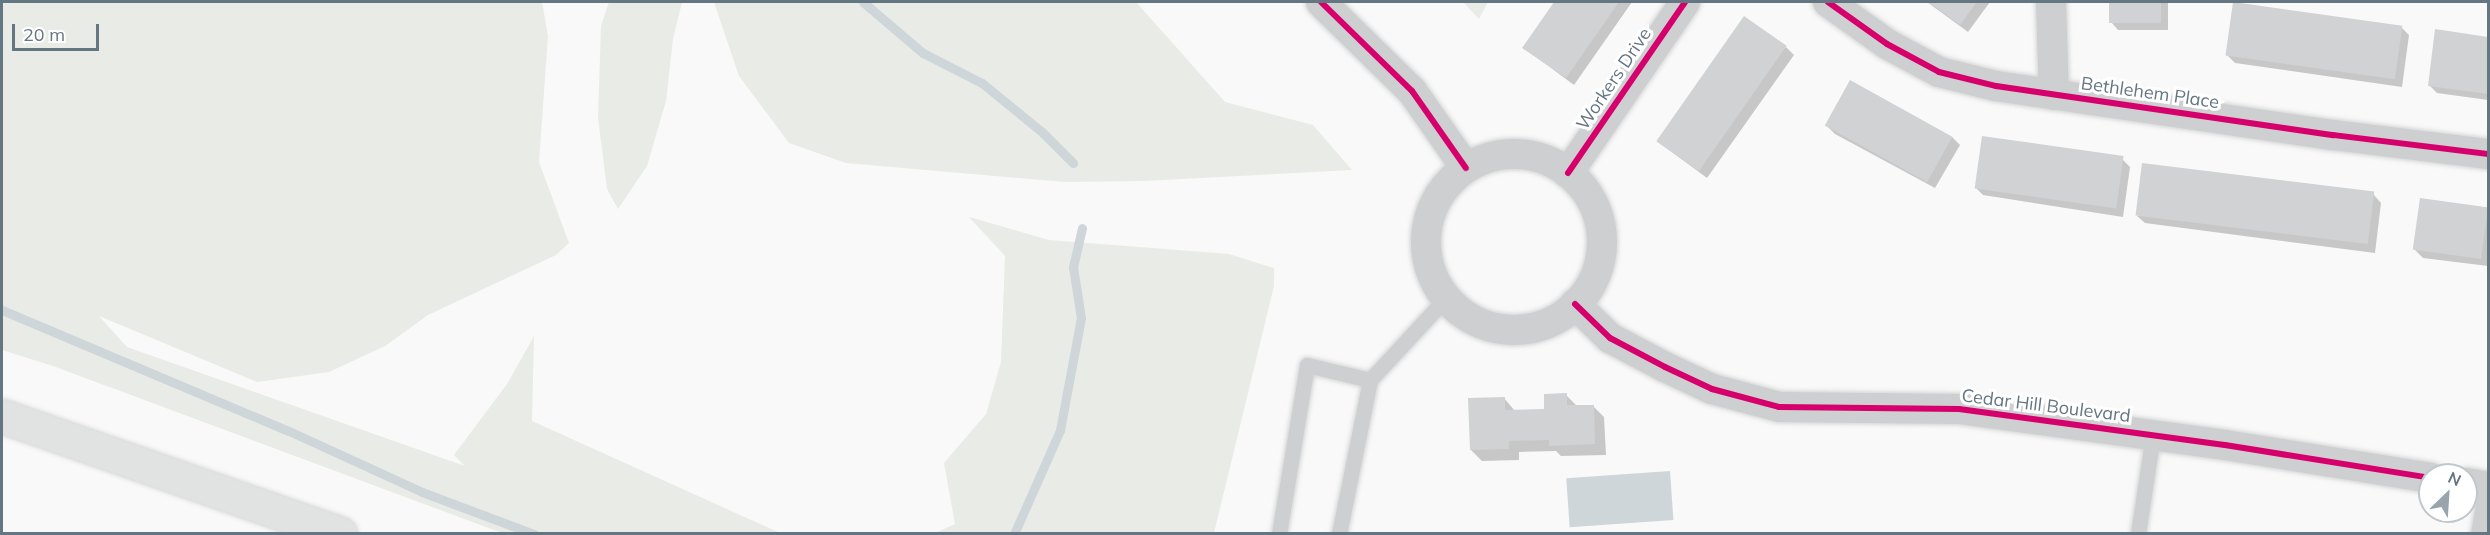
<!DOCTYPE html>
<html>
<head>
<meta charset="utf-8">
<style>
	body { margin:0 }
	#map { position:relative; width:2490px; height:535px; overflow:hidden; background:#f9f9f9; font-family:Mulish,sans-serif }
	div>[style] { position:absolute }
	.green>* { inset:0; background:#e8ebe6 }
	.water>* { inset:0; background:#ced6d9; transform-origin:0 0 }
	.shadow>* { inset:0; background:#0003 }
	.stream>* { height:9px; margin:-4.5px; padding:0 4.5px; transform-origin:4.5px; border-radius:4.5px; background:#ced6d9 }
	.building>* { inset:0; background:#d0d2d3; transform-origin:0 0 }
	.roads { filter:drop-shadow(0 0 2px #d5d6d6) drop-shadow(0 0 2px #d5d6d6) }
	.lane>* { height:15px; margin:-7.5px; padding:0 7.5px; transform-origin:7.5px; border-radius:7.5px; background:#cecfd0 }
	.street>* { height:30px; margin:-15px; padding:0 15px; transform-origin:15px; border-radius:15px; background:#cecfd0 }
	.street>.ring { margin:-15px; padding:0; box-sizing:content-box; background:none; border:30px solid #cecfd0; border-radius:50% }
	.highway>* { height:33px; margin:-16.5px; padding:0 16.5px; transform-origin:16.5px; border-radius:16.5px; background:#e1e2e2 }
	.cycleway>* { height:6px; margin:-3px; padding:0 3px; transform-origin:3px; border-radius:3px; background:#d6006c }
	span { translate:-50% -50%; white-space:nowrap; text-align:center; line-height:1.15; -webkit-text-stroke:6px #fff; paint-order:stroke }
	.street-label { font-size:18px; color:#657683 }
	.frame { position:absolute; inset:0; border:3px solid #657683; pointer-events:none }
	.north { position:absolute; left:2418px; top:463px; width:60px; height:60px; box-sizing:border-box; background:#fff; border:2px solid #c1c8cd; border-radius:50%; rotate:25deg; font-size:16px; font-weight:700; line-height:24px; text-align:center; color:#657683 }
	.north::after { content:''; display:block; margin:auto; width:21px; height:27px; background:#99a4ac; clip-path:polygon(50% 0,100% 100%,50% 72%,0 100%) }
	.scale { position:absolute; left:12px; top:24px; width:87px; height:27px; box-sizing:border-box; border:3px solid #657683; border-top:0; padding-left:8px; font-size:18px; line-height:21px; white-space:nowrap; color:#657683; -webkit-text-stroke:4px #fff; paint-order:stroke }
</style>
</head>
<body>
<div id="map">
	<div class="green">
		<div style="clip-path:polygon(2px 2px,542px 2px,548px 36px,539px 162px,569px 243px,556px 255px,428px 315px,385px 346px,329px 372px,257px 382px,99px 316px,127px 347px,465px 466px,454px 455px,507px 384px,534px 336px,532px 421px,780px 533px,502px 533px,53px 366px,2px 350px)"></div>
		<div style="clip-path:polygon(609px 2px,682px 2px,673px 39px,666px 101px,647px 166px,618px 209px,607px 189px,598px 118px,601px 26px)"></div>
		<div style="clip-path:polygon(714px 2px,1136px 2px,1225px 102px,1313px 125px,1352px 170px,1143px 181px,1065px 182px,846px 163px,789px 143px,739px 76px)"></div>
		<div style="clip-path:polygon(1463px 2px,1488px 2px,1479px 19px)"></div>
		<div style="clip-path:polygon(969px 217px,1049px 240px,1229px 254px,1274px 268px,1274px 286px,1214px 533px,935px 533px,955px 524px,944px 463px,986px 414px,1001px 362px,1005px 256px)"></div>
	</div>
	<div class="water">
		<div style="left:1670px;top:471px;width:49px;height:104px;rotate:86deg"></div>
	</div>
	<div class="shadow">
		<div style="clip-path:polygon(1556px 2px,1632px 2px,1574px 85px,1524px 48px)"></div>
		<div style="clip-path:polygon(1927px 2px,1990px 2px,1968px 32px)"></div>
		<div style="clip-path:polygon(2110px 2px,2168px 2px,2168px 30px,2118px 30px,2111px 22px)"></div>
		<div style="clip-path:polygon(2401px 27px,2409px 35px,2402px 87px,2235px 63px,2227px 55px)"></div>
		<div style="clip-path:polygon(2436px 31px,2488px 38px,2488px 100px,2437px 93px,2429px 85px)"></div>
		<div style="clip-path:polygon(1786px 47px,1794px 55px,1707px 178px,1657px 141px)"></div>
		<div style="clip-path:polygon(1827px 126px,1952px 137px,1960px 145px,1935px 188px,1835px 134px)"></div>
		<div style="clip-path:polygon(2122px 159px,2130px 167px,2123px 217px,1983px 195px,1976px 188px)"></div>
		<div style="clip-path:polygon(2374px 195px,2381px 203px,2375px 253px,2145px 223px,2137px 216px)"></div>
		<div style="clip-path:polygon(2421px 199px,2488px 208px,2488px 266px,2423px 258px,2415px 250px)"></div>
		<div style="clip-path:polygon(1566px 395px,1577px 406px,1593px 406px,1604px 417px,1606px 455px,1561px 456px,1556px 451px,1519px 452px,1519px 460px,1482px 461px,1471px 450px,1504px 398px,1515px 411px,1546px 410px)"></div>
	</div>
	<div class="stream">
		<div style="left:863px;top:2px;width:79px;rotate:40.4deg"></div>
		<div style="left:923px;top:53px;width:66px;rotate:27deg"></div>
		<div style="left:982px;top:83px;width:77px;rotate:39.2deg"></div>
		<div style="left:1042px;top:132px;width:44px;rotate:45deg"></div>
		<div style="left:2px;top:310px;width:311px;rotate:22.9deg"></div>
		<div style="left:289px;top:431px;width:146px;rotate:24.6deg"></div>
		<div style="left:422px;top:492px;width:120px;rotate:20.6deg"></div>
		<div style="left:1014px;top:534px;width:114px;rotate:-66.1deg"></div>
		<div style="left:1060px;top:430px;width:114px;rotate:-79.4deg"></div>
		<div style="left:1081px;top:318px;width:52px;rotate:-98.9deg"></div>
		<div style="left:1073px;top:267px;width:40px;rotate:-77deg"></div>
	</div>
	<div class="building">
		<div style="clip-path:polygon(1554px 2px,1619px 2px,1566px 78px,1522px 48px)"></div>
		<div style="clip-path:polygon(1928px 2px,1977px 2px,1960px 25px)"></div>
		<div style="left:2109px;top:2px;width:52px;height:21px"></div>
		<div style="left:2233px;top:2px;width:171px;height:54px;rotate:8deg"></div>
		<div style="left:1744px;top:16px;width:52px;height:153px;rotate:35deg"></div>
		<div style="clip-path:polygon(2435px 29px,2488px 37px,2488px 94px,2428px 86px)"></div>
		<div style="left:1850px;top:80px;width:117px;height:52px;rotate:29deg"></div>
		<div style="left:1982px;top:136px;width:143px;height:53px;rotate:8deg"></div>
		<div style="left:2142px;top:163px;width:234px;height:53px;rotate:7deg"></div>
		<div style="left:2420px;top:198px;width:69px;height:52px;rotate:8deg"></div>
		<div style="clip-path:polygon(1567px 393px,1567px 405px,1594px 405px,1595px 444px,1549px 446px,1549px 440px,1509px 441px,1509px 449px,1470px 450px,1468px 398px,1505px 397px,1505px 410px,1544px 409px,1544px 394px)"></div>
	</div>
	<div class="roads">
		<div class="lane">
			<div style="left:1279px;top:534px;width:171px;rotate:-80.6deg"></div>
			<div style="left:1307px;top:365px;width:65px;rotate:13.4deg"></div>
			<div style="left:1339px;top:534px;width:157px;rotate:-78.6deg"></div>
			<div style="left:1370px;top:380px;width:112px;rotate:-47.2deg"></div>
			<div style="left:2138px;top:534px;width:100px;rotate:-81.4deg"></div>
			<div style="left:2478px;top:534px;width:49px;rotate:-80.5deg"></div>
		</div>
		<div class="street">
			<div style="left:1321px;top:2px;width:127px;rotate:44.4deg"></div>
			<div style="left:1412px;top:91px;width:94px;rotate:55deg"></div>
			<div style="left:1828px;top:2px;width:72px;rotate:35.4deg"></div>
			<div style="left:1887px;top:44px;width:59px;rotate:28.3deg"></div>
			<div style="left:1939px;top:72px;width:59px;rotate:13.8deg"></div>
			<div style="left:1996px;top:86px;width:341px;rotate:8.3deg"></div>
			<div style="left:2333px;top:135px;width:156px;rotate:7deg"></div>
			<div style="left:2051px;top:2px;width:93px;rotate:88.2deg"></div>
			<div class="ring" style="left:1426px;top:154px;width:146px;height:146px"></div>
			<div style="left:1568px;top:173px;width:207px;rotate:-55.6deg"></div>
			<div style="left:1575px;top:304px;width:49px;rotate:44.2deg"></div>
			<div style="left:1610px;top:338px;width:62px;rotate:27.8deg"></div>
			<div style="left:1665px;top:367px;width:52px;rotate:25.1deg"></div>
			<div style="left:1712px;top:389px;width:69px;rotate:15deg"></div>
			<div style="left:1779px;top:407px;width:180px;rotate:0.6deg"></div>
			<div style="left:1959px;top:409px;width:268px;rotate:7.7deg"></div>
			<div style="left:2225px;top:445px;width:208px;rotate:9.1deg"></div>
			<div style="left:2466px;top:483px;width:22px;rotate:10deg"></div>
		</div>
		<div class="highway">
			<div style="left:2px;top:416px;width:358px;rotate:19.2deg"></div>
		</div>
	</div>
	<div class="cycleway">
		<div style="left:1321px;top:2px;width:127px;rotate:44.4deg"></div>
		<div style="left:1412px;top:91px;width:94px;rotate:55deg"></div>
		<div style="left:1828px;top:2px;width:72px;rotate:35.4deg"></div>
		<div style="left:1887px;top:44px;width:59px;rotate:28.3deg"></div>
		<div style="left:1939px;top:72px;width:59px;rotate:13.8deg"></div>
		<div style="left:1996px;top:86px;width:341px;rotate:8.3deg"></div>
		<div style="left:2333px;top:135px;width:156px;rotate:7deg"></div>
		<div style="left:1568px;top:173px;width:207px;rotate:-55.6deg"></div>
		<div style="left:1575px;top:304px;width:49px;rotate:44.2deg"></div>
		<div style="left:1610px;top:338px;width:62px;rotate:27.8deg"></div>
		<div style="left:1665px;top:367px;width:52px;rotate:25.1deg"></div>
		<div style="left:1712px;top:389px;width:69px;rotate:15deg"></div>
		<div style="left:1779px;top:407px;width:180px;rotate:0.6deg"></div>
		<div style="left:1959px;top:409px;width:268px;rotate:7.7deg"></div>
		<div style="left:2225px;top:445px;width:208px;rotate:9.1deg"></div>
	</div>
	<div class="street-label">
		<span style="left:1614px;top:79px;rotate:-56deg">Workers Drive</span>
		<span style="left:2150px;top:93px;rotate:8deg">Bethlehem Place</span>
		<span style="left:2046px;top:406px;rotate:7deg">Cedar Hill Boulevard</span>
	</div>
	<div class="frame"></div>
	<div class="north">N</div>
	<div class="scale">20 m</div>
</div>
</body>
</html>
